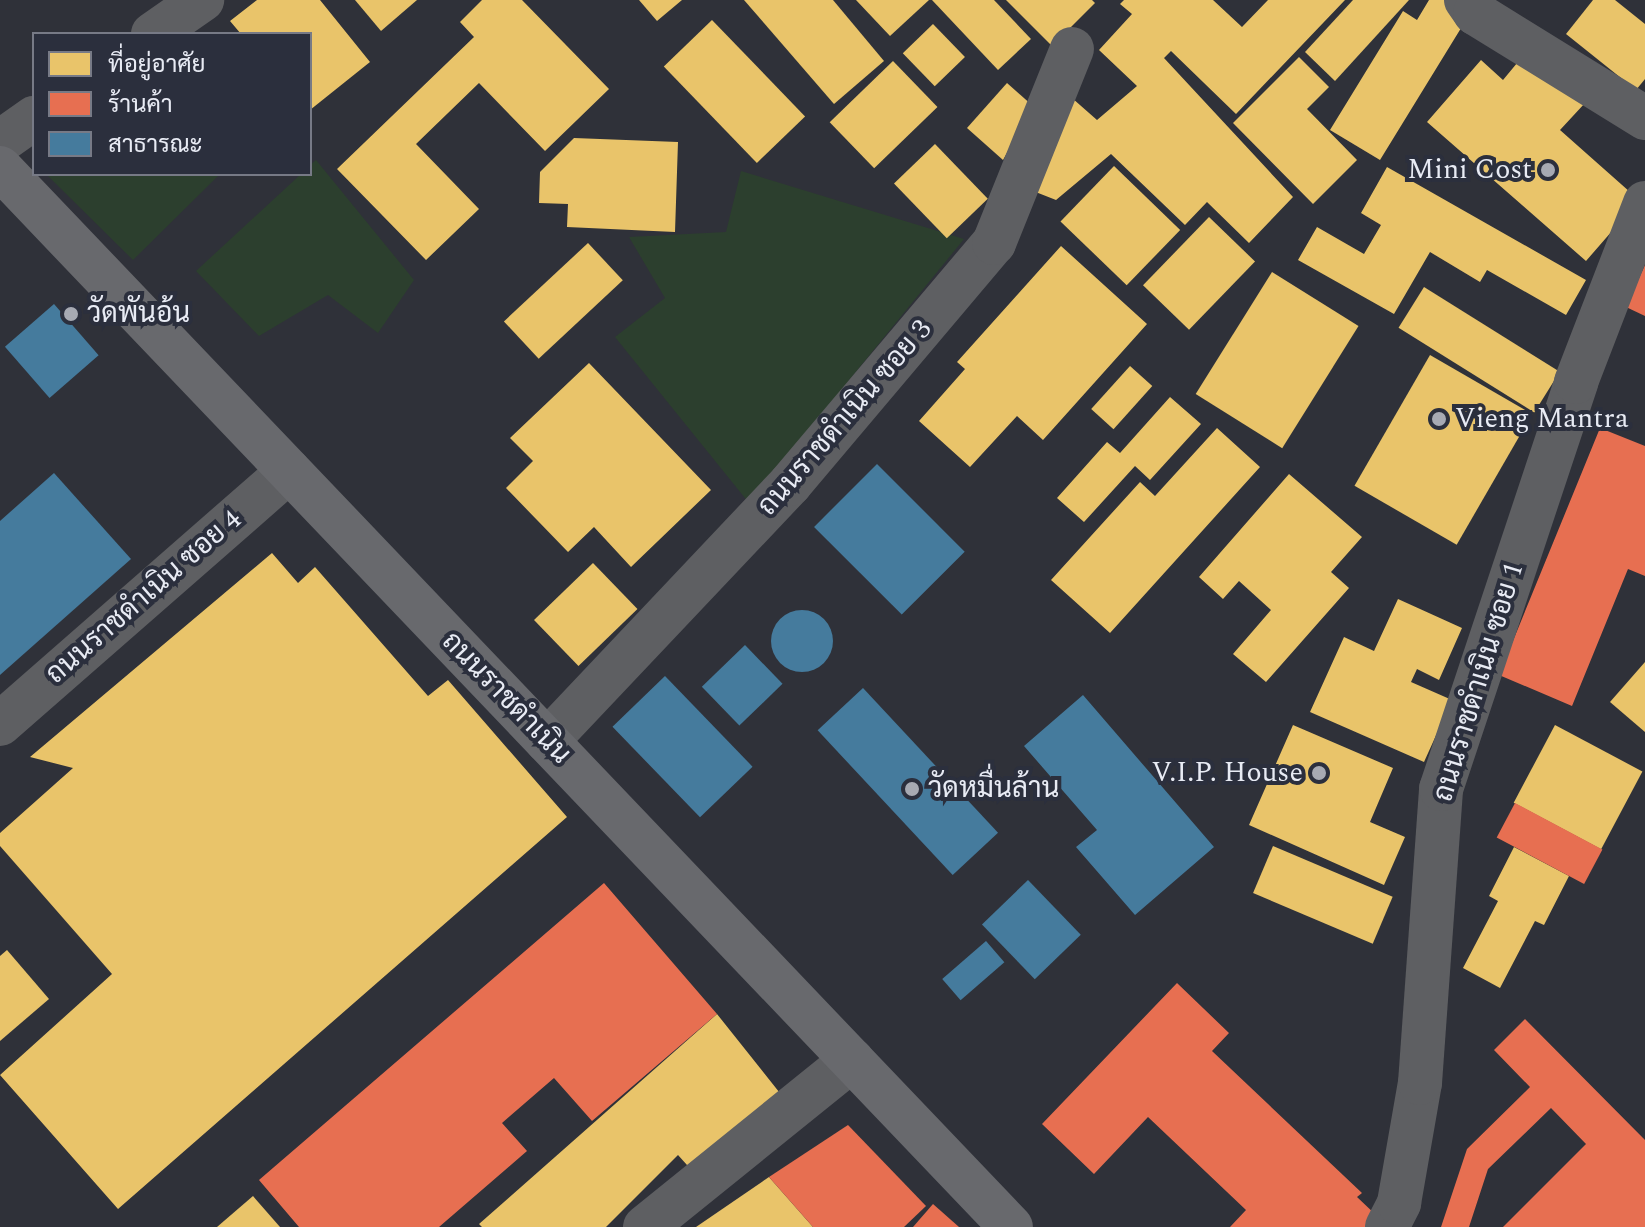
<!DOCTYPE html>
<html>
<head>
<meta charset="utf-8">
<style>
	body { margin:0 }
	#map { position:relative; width:1645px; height:1227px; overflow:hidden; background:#2f3139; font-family:Spectral,Sarabun,serif }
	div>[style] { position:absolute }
	.green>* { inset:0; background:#2c3f2e }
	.homes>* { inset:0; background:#e9c46a; transform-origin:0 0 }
	.shops>* { inset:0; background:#e76f51; transform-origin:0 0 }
	.public>* { inset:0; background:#457b9d; transform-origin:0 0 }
	.round { border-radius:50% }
	.street>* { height:44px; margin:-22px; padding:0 22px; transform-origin:22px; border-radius:22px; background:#5e5f62 }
	.secondary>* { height:44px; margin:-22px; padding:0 22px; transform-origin:22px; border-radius:22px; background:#68696d }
	.dots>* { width:22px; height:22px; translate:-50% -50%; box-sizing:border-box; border:4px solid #2b2f3d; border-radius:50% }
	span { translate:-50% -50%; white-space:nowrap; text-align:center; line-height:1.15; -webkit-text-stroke:8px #2b2f3d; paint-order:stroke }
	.poi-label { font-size:28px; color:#e8ebf4 }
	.right { translate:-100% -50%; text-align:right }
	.left { translate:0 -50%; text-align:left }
	.street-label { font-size:28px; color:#e8ebf4 }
	.legend { position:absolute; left:32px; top:32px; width:280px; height:144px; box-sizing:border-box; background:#2b2f3d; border:2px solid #777a86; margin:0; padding:10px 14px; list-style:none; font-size:24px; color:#e8ebf4 }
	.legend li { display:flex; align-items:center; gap:16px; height:40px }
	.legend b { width:40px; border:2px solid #777a86 }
</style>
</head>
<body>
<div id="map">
	<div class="green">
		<div style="clip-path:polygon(316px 160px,414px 280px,378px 333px,328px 295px,259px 336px,196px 271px,301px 174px,310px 174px,310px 165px)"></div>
		<div style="clip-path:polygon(741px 171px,964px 239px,749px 503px,615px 337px,665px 298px,629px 237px,726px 232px)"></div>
		<div style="clip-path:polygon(46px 174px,220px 174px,133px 260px)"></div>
	</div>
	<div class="homes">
		<div style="clip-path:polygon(257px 0,320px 0,370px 62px,310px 110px,310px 34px,241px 34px,230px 21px)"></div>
		<div style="clip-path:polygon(355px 0,417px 0,381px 31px)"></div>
		<div style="clip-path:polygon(482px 0,522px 0,609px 89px,545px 151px,479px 83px,416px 144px,479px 209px,426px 260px,337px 169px,474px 37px,460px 22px)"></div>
		<div style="clip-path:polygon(639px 0,682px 0,657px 21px)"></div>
		<div style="clip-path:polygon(744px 0,833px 0,884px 61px,834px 104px)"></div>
		<div style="clip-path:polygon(856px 0,929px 0,890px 36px)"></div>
		<div style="clip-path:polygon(932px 0,994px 0,1031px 39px,998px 70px)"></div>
		<div style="clip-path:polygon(1006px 0,1092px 0,1095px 3px,1052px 46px)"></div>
		<div style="clip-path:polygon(1124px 0,1213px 0,1242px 27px,1268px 0,1345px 0,1236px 114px,1171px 51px,1164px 58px,1293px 197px,1249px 243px,1207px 202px,1185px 225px,1111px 154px,1056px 200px,1028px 189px,1072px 98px,1097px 120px,1137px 86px,1099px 50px,1132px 14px,1120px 4px)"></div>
		<div style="clip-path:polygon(1353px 0,1409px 0,1335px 81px,1305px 52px)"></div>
		<div style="clip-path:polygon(1429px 0,1449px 0,1466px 20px,1380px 160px,1330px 130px,1403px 11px,1417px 20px)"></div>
		<div style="clip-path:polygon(1593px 0,1615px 0,1645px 24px,1645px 79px,1636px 90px,1566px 34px)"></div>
		<div style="left:712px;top:20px;width:134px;height:67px;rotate:46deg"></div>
		<div style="left:933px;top:24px;width:46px;height:42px;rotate:46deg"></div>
		<div style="clip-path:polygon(1527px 51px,1585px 103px,1560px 130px,1639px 200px,1586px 261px,1427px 122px,1481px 60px,1503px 80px)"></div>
		<div style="clip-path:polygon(1299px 57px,1329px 87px,1307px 109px,1357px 160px,1313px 204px,1233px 123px)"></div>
		<div style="left:893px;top:61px;width:64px;height:88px;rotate:46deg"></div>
		<div style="clip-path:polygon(1007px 83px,1033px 106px,1003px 160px,967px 128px)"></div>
		<div style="clip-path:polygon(574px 138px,678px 142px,675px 232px,567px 227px,568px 204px,539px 203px,540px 172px)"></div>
		<div style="left:935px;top:144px;width:76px;height:57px;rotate:46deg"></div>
		<div style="left:1114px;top:166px;width:92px;height:77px;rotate:44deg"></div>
		<div style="clip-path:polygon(1387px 167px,1586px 280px,1566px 315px,1487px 270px,1480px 282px,1430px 252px,1394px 314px,1298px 260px,1317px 227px,1364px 254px,1381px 225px,1361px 213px)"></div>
		<div style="left:1209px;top:217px;width:64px;height:95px;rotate:44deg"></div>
		<div style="left:588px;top:243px;width:51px;height:115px;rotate:47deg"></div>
		<div style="clip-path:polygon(1061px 246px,1147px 324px,1043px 440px,1017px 416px,970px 467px,919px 421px,965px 369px,957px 362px)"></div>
		<div style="left:1272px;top:272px;width:102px;height:144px;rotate:32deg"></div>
		<div style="left:1424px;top:287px;width:160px;height:48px;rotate:32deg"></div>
		<div style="left:1430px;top:355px;width:118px;height:151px;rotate:30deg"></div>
		<div style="clip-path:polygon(589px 363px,711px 490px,631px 567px,594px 527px,568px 552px,506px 488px,533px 461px,510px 438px)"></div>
		<div style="left:1130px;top:366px;width:30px;height:58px;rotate:42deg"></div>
		<div style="clip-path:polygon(1170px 397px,1201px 424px,1150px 480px,1135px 466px,1084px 522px,1057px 498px,1107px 442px,1120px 453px)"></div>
		<div style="clip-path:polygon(1217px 428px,1260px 467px,1110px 633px,1051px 580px,1140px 482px,1155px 496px)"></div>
		<div style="clip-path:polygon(1289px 474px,1362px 537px,1331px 572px,1349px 588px,1266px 682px,1233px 654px,1271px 610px,1239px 581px,1223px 599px,1199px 577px)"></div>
		<div style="clip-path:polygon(272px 553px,298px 583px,315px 567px,428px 696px,448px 680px,567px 817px,118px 1209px,0 1075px,112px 974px,0 846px,0 833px,73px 768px,30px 757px)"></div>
		<div style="left:593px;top:563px;width:64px;height:82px;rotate:46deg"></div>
		<div style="clip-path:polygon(1398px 599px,1462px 628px,1439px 680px,1417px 669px,1411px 682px,1452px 700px,1424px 762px,1310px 712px,1344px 637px,1374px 651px)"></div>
		<div style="clip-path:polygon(1645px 662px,1645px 732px,1610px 702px)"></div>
		<div style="clip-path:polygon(1293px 725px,1393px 768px,1370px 822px,1405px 837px,1384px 885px,1249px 825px)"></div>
		<div style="left:1555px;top:725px;width:99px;height:88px;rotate:28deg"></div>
		<div style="left:1273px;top:846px;width:130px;height:51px;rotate:23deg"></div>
		<div style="clip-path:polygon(1514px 847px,1569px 876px,1544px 925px,1535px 921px,1500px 988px,1463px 968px,1498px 901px,1489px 896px)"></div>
		<div style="clip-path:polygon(7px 950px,49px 999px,0 1041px,0 956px)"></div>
		<div style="clip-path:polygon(717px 1014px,787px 1102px,696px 1175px,678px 1155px,606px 1227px,482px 1227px,479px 1224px)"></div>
		<div style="clip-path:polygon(769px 1177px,813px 1227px,696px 1227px)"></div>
		<div style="clip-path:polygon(253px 1196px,280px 1227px,217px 1227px)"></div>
	</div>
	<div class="shops">
		<div style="clip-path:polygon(1645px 265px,1645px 316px,1626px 307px)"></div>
		<div style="clip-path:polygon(1600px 428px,1645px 446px,1645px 576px,1628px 569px,1572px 706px,1499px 675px)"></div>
		<div style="left:1515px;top:803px;width:99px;height:39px;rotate:28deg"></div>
		<div style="clip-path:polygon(604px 883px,717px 1014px,592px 1121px,554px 1078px,502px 1123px,527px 1151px,439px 1227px,299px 1227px,259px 1180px)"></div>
		<div style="clip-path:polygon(1177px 983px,1229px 1033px,1212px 1051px,1362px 1193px,1357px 1197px,1377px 1216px,1366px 1227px,1230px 1227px,1246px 1210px,1148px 1117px,1094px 1174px,1042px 1124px)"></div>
		<div style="clip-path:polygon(1525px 1019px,1645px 1140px,1645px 1227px,1503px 1227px,1586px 1144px,1551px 1108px,1488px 1169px,1469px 1227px,1441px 1227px,1467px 1149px,1530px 1087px,1494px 1050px)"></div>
		<div style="clip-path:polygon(848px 1125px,926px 1206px,904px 1227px,813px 1227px,769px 1177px)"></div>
		<div style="clip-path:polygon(933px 1204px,959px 1227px,913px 1227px)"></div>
	</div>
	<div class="public">
		<div style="left:54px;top:304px;width:68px;height:65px;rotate:49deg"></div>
		<div style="left:877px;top:464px;width:124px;height:89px;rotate:45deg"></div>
		<div style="clip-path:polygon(54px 473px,131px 559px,0 675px,0 521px)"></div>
		<div class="round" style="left:771px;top:610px;width:62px;height:62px"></div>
		<div style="left:745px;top:645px;width:54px;height:60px;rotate:46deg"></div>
		<div style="left:665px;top:676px;width:126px;height:73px;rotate:46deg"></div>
		<div style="left:863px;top:688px;width:198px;height:62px;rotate:47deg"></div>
		<div style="clip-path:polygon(1083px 695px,1214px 847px,1135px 915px,1076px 847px,1097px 830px,1024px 746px)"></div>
		<div style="left:1028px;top:880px;width:76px;height:64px;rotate:46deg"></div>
		<div style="left:986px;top:941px;width:28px;height:58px;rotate:49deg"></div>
	</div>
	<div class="street">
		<div style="left:1466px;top:0;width:16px;rotate:55deg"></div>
		<div style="left:1475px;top:13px;width:200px;rotate:31.7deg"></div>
		<div style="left:153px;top:34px;width:60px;rotate:-34.8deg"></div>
		<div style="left:0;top:142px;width:42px;rotate:-35.2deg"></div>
		<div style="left:0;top:724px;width:384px;rotate:-41.2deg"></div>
		<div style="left:547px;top:741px;width:354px;rotate:-46.6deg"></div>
		<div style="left:790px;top:484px;width:316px;rotate:-49.8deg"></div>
		<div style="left:994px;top:243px;width:209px;rotate:-68.1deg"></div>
		<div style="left:645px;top:1227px;width:266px;rotate:-38.9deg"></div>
		<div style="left:1387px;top:1227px;width:27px;rotate:-63deg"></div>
		<div style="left:1399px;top:1203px;width:122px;rotate:-80.1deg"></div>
		<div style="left:1420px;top:1083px;width:295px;rotate:-85.9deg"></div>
		<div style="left:1441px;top:789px;width:429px;rotate:-71.6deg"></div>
		<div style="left:1576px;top:382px;width:192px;rotate:-68.9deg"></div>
	</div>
	<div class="secondary">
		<div style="left:0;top:168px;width:1464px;rotate:46.33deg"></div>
	</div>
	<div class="dots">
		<div style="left:1548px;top:170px;background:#a7aab3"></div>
		<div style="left:71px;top:314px;background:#a7aab3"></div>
		<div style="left:1439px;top:419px;background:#a7aab3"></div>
		<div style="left:1319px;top:773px;background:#a7aab3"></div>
		<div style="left:912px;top:789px;background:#a7aab3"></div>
	</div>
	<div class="poi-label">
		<span class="right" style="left:1532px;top:170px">Mini Cost</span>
		<span class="left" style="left:87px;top:314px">วัดพันอ้น</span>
		<span class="left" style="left:1455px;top:419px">Vieng Mantra</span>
		<span class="right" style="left:1303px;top:773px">V.I.P. House</span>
		<span class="left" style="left:928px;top:789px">วัดหมื่นล้าน</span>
	</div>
	<div class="street-label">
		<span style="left:845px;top:418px;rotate:-49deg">ถนนราชดำเนิน ซอย 3</span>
		<span style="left:144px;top:597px;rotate:-41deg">ถนนราชดำเนิน ซอย 4</span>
		<span style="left:1479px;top:682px;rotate:-73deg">ถนนราชดำเนิน ซอย 1</span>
		<span style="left:506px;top:698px;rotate:46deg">ถนนราชดำเนิน</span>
	</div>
	<ul class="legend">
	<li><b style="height:22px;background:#e9c46a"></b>ที่อยู่อาศัย</li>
	<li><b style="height:22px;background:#e76f51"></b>ร้านค้า</li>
	<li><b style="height:22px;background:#457b9d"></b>สาธารณะ</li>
	</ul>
</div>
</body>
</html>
